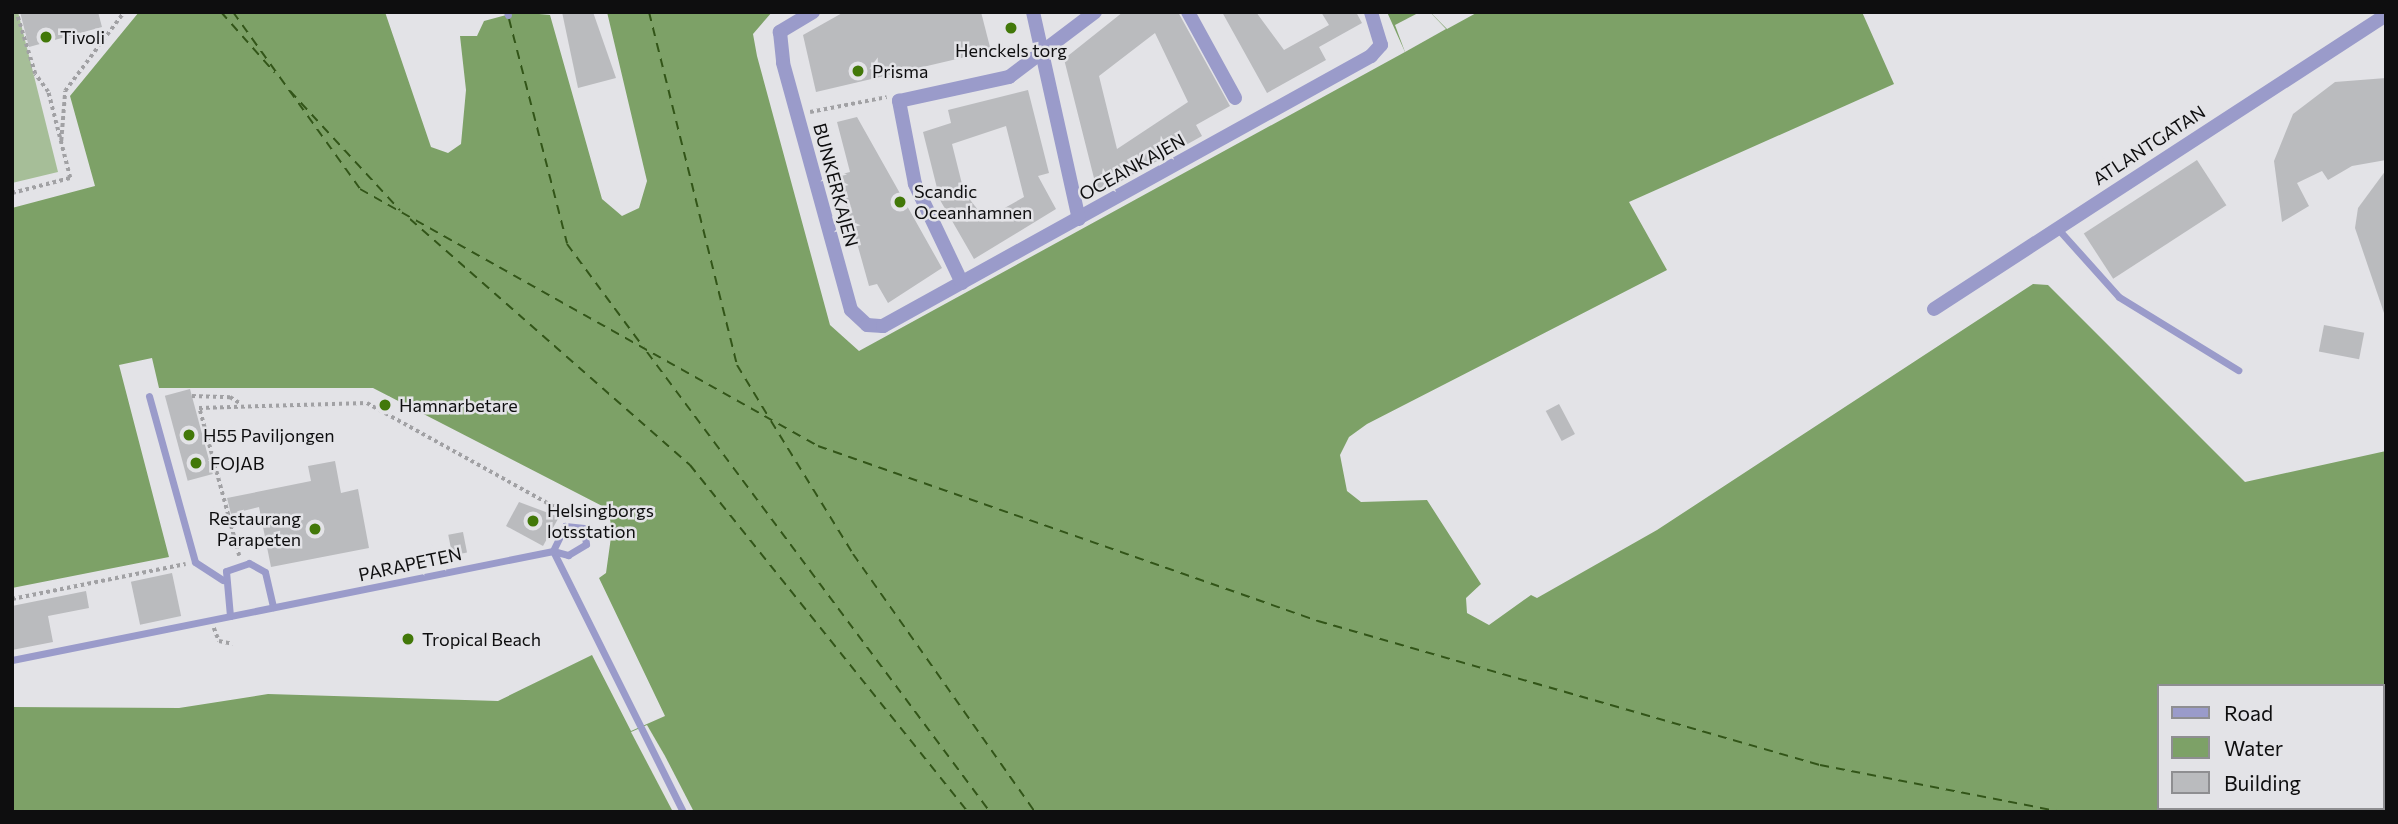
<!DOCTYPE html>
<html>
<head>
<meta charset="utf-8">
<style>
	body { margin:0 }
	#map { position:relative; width:2398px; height:824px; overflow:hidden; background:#e3e3e7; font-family:Commissioner,sans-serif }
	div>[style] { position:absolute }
	.green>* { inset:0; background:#a6be98 }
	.water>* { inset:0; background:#7da167 }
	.pier>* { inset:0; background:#e3e3e7 }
	.ferry>* { height:2px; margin-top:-1px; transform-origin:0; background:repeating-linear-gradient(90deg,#325518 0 9px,transparent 0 16px) }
	.building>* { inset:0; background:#babbbe; transform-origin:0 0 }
	.path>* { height:3.5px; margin-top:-1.75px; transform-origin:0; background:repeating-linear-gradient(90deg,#a1a1a4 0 3.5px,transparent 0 7px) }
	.lane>* { height:7px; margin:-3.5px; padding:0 3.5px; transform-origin:3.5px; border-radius:3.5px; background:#9a9bca }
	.street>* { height:14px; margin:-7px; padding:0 7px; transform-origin:7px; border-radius:7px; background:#9a9bca }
	.dots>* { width:19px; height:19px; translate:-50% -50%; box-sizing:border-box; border:4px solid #e3e3e7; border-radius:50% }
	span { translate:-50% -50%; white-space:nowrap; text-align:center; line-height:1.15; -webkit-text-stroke:5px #e3e3e7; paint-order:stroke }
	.poi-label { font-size:18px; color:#0e0e0f }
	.left { translate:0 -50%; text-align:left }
	.right { translate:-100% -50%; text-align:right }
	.street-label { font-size:18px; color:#0e0e0f }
	.frame { position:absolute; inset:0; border:14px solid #0e0e0f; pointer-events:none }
	.legend { position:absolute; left:2157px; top:684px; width:228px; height:126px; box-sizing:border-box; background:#e3e3e7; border:2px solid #8e8e91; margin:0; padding:9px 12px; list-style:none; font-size:21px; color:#0e0e0f }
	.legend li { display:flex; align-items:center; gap:14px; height:35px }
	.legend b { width:35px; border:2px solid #8e8e91 }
</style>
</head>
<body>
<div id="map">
	<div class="green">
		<div style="clip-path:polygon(12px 12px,18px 12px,58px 172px,12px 183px)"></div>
	</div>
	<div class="water">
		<div style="clip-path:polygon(evenodd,139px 12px,385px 12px,431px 147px,448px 153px,461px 144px,466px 90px,460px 36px,477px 36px,484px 21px,517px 12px,550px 15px,602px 199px,622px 216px,639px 208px,647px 181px,607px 12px,772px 12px,753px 34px,757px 56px,830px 325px,859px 351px,1405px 52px,1387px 12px,1430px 12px,1447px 29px,1478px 12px,1862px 12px,1894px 84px,1629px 202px,1667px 270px,1367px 424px,1349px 437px,1340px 455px,1347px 491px,1361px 502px,1427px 500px,1481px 584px,1466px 598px,1467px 613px,1489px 625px,1531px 595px,1537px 598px,1657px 530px,2033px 284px,2048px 285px,2245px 482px,2386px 451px,2386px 812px,12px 812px,12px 707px,179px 708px,268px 694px,498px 701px,592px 655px,631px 731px,665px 716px,599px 578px,606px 573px,612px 530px,608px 509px,373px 388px,159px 388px,152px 358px,119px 365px,169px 557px,12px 588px,12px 208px,95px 186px,70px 96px,139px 12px,2158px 686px,2382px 686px,2382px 808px,2158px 808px,2158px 686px)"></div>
	</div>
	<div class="pier">
		<div style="clip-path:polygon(1420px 12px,1430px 12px,1446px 29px,1405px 52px,1395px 25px)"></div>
		<div style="clip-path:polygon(647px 725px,665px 756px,694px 812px,673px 812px,631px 732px)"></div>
	</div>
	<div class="ferry">
		<div style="left:221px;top:12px;width:81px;rotate:48.5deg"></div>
		<div style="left:233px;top:12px;width:218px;rotate:54.3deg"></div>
		<div style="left:360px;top:189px;width:525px;rotate:29.3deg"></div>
		<div style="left:818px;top:446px;width:530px;rotate:19.29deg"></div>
		<div style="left:1318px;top:621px;width:522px;rotate:16.01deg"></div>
		<div style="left:1820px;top:765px;width:246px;rotate:11deg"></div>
		<div style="left:649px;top:12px;width:364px;rotate:76deg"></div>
		<div style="left:737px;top:365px;width:60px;rotate:58.7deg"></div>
		<div style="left:509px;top:19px;width:232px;rotate:75.5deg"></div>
		<div style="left:567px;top:244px;width:129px;rotate:53.5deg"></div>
		<div style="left:290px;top:91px;width:162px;rotate:47.3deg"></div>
		<div style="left:410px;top:219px;width:373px;rotate:41.3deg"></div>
		<div style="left:690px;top:465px;width:445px;rotate:51.3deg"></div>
		<div style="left:647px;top:352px;width:574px;rotate:53.29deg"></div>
		<div style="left:771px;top:421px;width:156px;rotate:58.3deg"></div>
		<div style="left:853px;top:554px;width:316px;rotate:54.8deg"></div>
	</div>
	<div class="building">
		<div style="clip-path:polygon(20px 12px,98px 12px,102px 27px,29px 47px)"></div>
		<div style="clip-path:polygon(562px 12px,593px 12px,616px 78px,578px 88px)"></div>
		<div style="clip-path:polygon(844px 12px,981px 12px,991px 51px,816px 92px,803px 35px)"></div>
		<div style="clip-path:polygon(evenodd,1123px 12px,1178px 12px,1230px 106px,1196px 125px,1202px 136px,1098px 194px,1064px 59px,1123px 12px,1155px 33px,1188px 102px,1117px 149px,1099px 76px,1155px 33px)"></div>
		<div style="clip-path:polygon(1222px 12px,1256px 12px,1284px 50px,1329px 25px,1321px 12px,1356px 12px,1362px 23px,1319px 47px,1326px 60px,1267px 93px)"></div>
		<div style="clip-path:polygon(2386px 78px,2386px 160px,2352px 166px,2328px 180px,2322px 171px,2297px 183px,2309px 206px,2282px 222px,2274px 161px,2293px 114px,2335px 82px)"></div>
		<div style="clip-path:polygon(evenodd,1028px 90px,1049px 173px,1038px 176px,1056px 209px,974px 259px,940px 200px,923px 132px,951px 123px,948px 110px,1028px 90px,1006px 126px,1024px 197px,985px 219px,964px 192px,952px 144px,1006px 126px)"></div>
		<div style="clip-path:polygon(857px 117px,942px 268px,888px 303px,877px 284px,869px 286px,838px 175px,850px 172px,837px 122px)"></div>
		<div style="left:2197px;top:160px;width:54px;height:135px;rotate:57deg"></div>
		<div style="clip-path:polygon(2386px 170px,2386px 313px,2384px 313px,2355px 228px,2358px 208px)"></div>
		<div style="left:2324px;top:325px;width:41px;height:27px;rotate:11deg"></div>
		<div style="left:190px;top:389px;width:88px;height:26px;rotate:75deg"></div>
		<div style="left:1559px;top:404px;width:34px;height:15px;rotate:62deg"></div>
		<div style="clip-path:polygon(335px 461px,341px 493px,358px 489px,369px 548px,271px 567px,259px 507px,231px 514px,227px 498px,311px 481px,308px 466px)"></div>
		<div style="clip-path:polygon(519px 502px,559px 517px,543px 546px,506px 526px)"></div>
		<div style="left:463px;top:532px;width:21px;height:15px;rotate:79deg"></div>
		<div style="left:172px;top:573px;width:44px;height:42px;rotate:78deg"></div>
		<div style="clip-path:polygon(86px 591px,89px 608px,48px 616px,53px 642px,12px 650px,12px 606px)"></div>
	</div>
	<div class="path">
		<div style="left:810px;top:112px;width:78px;rotate:-11deg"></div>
		<div style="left:61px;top:141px;width:50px;rotate:-85.4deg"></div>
		<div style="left:65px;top:91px;width:99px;rotate:-53.2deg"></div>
		<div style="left:12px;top:193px;width:60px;rotate:-14.5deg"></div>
		<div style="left:70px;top:178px;width:89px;rotate:-104.3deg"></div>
		<div style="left:48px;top:92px;width:22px;rotate:-126deg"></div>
		<div style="left:35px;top:74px;width:65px;rotate:-107deg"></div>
		<div style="left:192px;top:396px;width:38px;rotate:2deg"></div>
		<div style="left:230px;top:397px;width:13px;rotate:32deg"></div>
		<div style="left:239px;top:556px;width:153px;rotate:-105.1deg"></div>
		<div style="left:199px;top:408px;width:168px;rotate:-1.7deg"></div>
		<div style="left:367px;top:403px;width:229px;rotate:29deg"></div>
		<div style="left:12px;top:599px;width:177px;rotate:-11.4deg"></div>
		<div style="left:214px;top:628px;width:14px;rotate:69deg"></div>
		<div style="left:219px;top:641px;width:14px;rotate:12deg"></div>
	</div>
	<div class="lane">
		<div style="left:507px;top:12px;width:3px;rotate:72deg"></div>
		<div style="left:2058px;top:229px;width:91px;rotate:48.1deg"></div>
		<div style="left:2119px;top:297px;width:140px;rotate:31.5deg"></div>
		<div style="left:149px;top:396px;width:172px;rotate:74.5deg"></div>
		<div style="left:195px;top:562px;width:33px;rotate:33deg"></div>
		<div style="left:553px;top:551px;width:292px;rotate:63.5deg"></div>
		<div style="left:230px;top:616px;width:45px;rotate:-95.1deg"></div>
		<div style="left:226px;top:571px;width:24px;rotate:-19deg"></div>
		<div style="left:249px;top:563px;width:18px;rotate:29deg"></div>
		<div style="left:265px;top:572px;width:36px;rotate:77deg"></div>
		<div style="left:12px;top:660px;width:552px;rotate:-11.39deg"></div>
		<div style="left:553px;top:551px;width:16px;rotate:15deg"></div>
		<div style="left:568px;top:555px;width:21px;rotate:-31deg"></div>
		<div style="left:586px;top:544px;width:16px;rotate:-97deg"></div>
		<div style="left:584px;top:528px;width:19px;rotate:-174deg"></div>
		<div style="left:565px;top:526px;width:28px;rotate:116deg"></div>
	</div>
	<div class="street">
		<div style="left:813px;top:12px;width:39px;rotate:149deg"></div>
		<div style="left:780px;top:32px;width:31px;rotate:84deg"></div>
		<div style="left:783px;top:63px;width:256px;rotate:74.6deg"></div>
		<div style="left:851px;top:310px;width:22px;rotate:43deg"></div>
		<div style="left:867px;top:325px;width:16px;rotate:4deg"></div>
		<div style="left:883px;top:326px;width:558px;rotate:-28.95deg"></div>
		<div style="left:1371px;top:56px;width:15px;rotate:-48deg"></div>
		<div style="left:1381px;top:45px;width:34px;rotate:-107deg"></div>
		<div style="left:1033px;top:12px;width:212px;rotate:77.5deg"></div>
		<div style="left:1188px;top:12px;width:98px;rotate:61.3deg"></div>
		<div style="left:962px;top:283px;width:110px;rotate:-115.4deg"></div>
		<div style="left:915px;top:184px;width:85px;rotate:-100.9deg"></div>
		<div style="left:899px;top:101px;width:113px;rotate:-12.3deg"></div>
		<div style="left:1009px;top:77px;width:108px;rotate:-37.1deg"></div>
		<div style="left:1934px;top:309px;width:539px;rotate:-33.04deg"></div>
	</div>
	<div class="dots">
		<div style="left:1011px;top:28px;background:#427809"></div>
		<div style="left:46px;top:37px;background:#427809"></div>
		<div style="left:858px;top:71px;background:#427809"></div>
		<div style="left:900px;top:202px;background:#427809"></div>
		<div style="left:385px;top:405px;background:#427809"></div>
		<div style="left:189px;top:435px;background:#427809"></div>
		<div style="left:196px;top:463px;background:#427809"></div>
		<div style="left:533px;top:521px;background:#427809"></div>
		<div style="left:315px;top:529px;background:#427809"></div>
		<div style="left:408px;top:639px;background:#427809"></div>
	</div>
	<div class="poi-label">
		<span class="left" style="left:60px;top:37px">Tivoli</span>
		<span style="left:1011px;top:50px">Henckels torg</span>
		<span class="left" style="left:872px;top:71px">Prisma</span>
		<span class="left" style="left:914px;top:202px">Scandic<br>Oceanhamnen</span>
		<span class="left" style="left:399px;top:405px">Hamnarbetare</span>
		<span class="left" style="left:203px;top:435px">H55 Paviljongen</span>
		<span class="left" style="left:210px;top:463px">FOJAB</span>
		<span class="left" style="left:547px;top:521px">Helsingborgs<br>lotsstation</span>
		<span class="right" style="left:301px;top:529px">Restaurang<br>Parapeten</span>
		<span class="left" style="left:422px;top:639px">Tropical Beach</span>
	</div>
	<div class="street-label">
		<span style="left:2149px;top:145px;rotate:-33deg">ATLANTGATAN</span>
		<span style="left:1132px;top:167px;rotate:-29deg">OCEANKAJEN</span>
		<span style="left:836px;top:185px;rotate:75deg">BUNKERKAJEN</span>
		<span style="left:410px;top:564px;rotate:-12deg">PARAPETEN</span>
	</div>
	<div class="frame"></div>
	<ul class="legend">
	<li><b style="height:9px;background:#9a9bca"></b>Road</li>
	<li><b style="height:19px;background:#7da167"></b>Water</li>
	<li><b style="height:19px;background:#babbbe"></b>Building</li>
	</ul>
</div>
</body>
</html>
